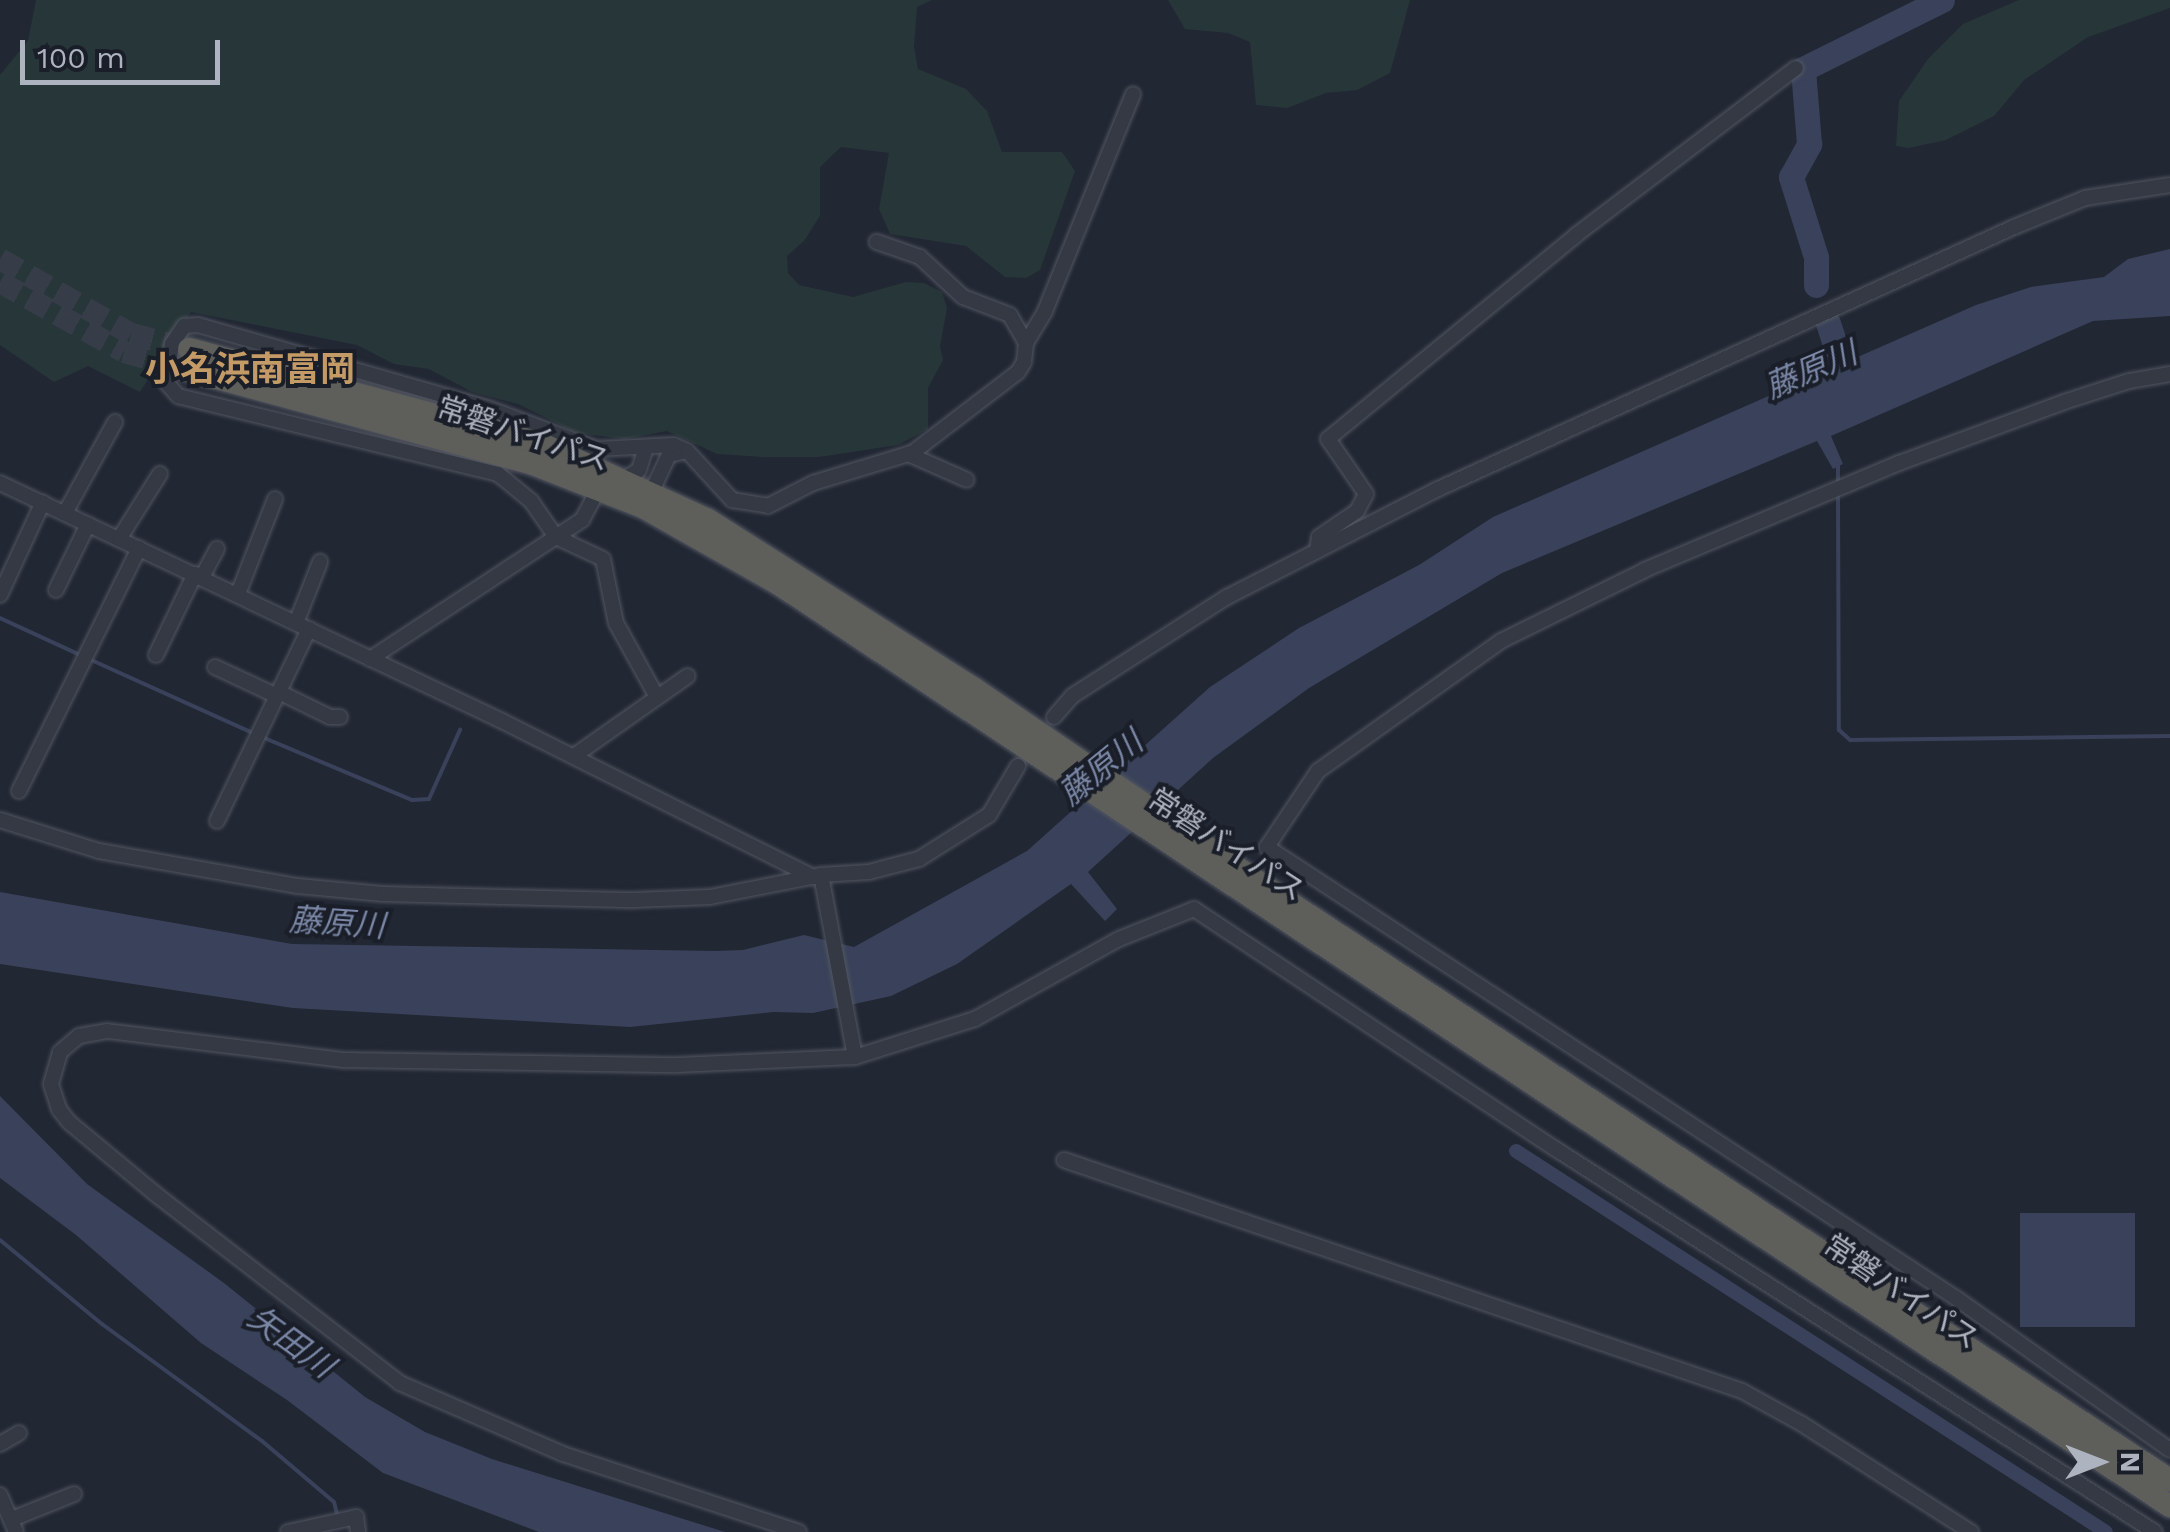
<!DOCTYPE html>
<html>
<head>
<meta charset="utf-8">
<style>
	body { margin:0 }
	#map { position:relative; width:2170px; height:1532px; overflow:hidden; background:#212733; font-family:"Work Sans","Noto Sans JP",sans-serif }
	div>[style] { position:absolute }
	.green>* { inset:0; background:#273638 }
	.water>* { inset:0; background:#39425a; transform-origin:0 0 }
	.stream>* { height:4px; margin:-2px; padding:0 2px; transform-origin:2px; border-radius:2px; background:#39425a }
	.canal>* { height:14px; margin:-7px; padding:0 7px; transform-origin:7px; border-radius:7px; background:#39425a }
	.river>* { height:25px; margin:-12.5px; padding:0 12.5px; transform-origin:12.5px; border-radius:12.5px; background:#39425a }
	.trunk-tunnel>* { height:22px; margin-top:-11px; transform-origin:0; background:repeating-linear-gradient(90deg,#363c48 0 22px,transparent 0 33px) }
	.roads { filter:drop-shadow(0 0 2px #525661) drop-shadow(0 0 2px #525661) }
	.minor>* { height:14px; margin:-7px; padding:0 7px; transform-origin:7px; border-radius:7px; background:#343944 }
	.trunk>* { height:22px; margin:-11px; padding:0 11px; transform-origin:11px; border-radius:11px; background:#5e5e5b }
	span { translate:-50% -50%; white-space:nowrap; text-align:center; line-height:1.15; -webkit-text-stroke:8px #1a1e28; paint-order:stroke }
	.street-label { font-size:30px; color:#aeb3c0 }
	.water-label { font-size:32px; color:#7a87a6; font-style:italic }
	.quarter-label { font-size:35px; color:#c49a66; font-weight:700 }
	.north { position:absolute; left:2050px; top:1412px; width:100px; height:100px; -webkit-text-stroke:8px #1a1e28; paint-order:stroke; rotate:90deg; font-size:28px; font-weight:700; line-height:40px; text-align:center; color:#aeb3c0 }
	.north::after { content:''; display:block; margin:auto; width:35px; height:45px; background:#aeb3c0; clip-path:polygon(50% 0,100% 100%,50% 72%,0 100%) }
	.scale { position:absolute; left:20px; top:40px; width:200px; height:45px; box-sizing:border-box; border:5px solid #aeb3c0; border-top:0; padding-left:12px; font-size:30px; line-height:35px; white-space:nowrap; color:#aeb3c0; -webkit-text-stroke:8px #1a1e28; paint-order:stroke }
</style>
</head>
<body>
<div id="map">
	<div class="green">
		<div style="clip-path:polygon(36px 0,932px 0,917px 7px,914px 47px,918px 69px,966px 89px,987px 111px,1002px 152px,1062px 152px,1075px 171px,1040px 270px,1026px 278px,1005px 277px,966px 246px,890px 234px,879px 209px,889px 153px,841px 147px,820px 167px,820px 216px,804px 241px,787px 256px,788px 273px,799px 285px,853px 297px,906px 282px,924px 283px,942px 292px,947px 308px,940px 346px,943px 360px,928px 388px,928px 429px,898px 445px,819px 457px,763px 457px,717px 454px,667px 431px,625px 439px,577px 433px,518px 404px,472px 392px,429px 369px,394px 364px,357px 345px,191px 312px,140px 392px,88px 366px,54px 382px,0 345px,0 75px,28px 41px)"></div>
		<div style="clip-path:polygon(1168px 0,1410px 0,1390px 73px,1357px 90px,1326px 93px,1287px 108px,1256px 105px,1250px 42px,1228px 33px,1185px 29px)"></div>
		<div style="clip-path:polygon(2019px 0,2170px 0,2170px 8px,2088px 37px,2024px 80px,1994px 116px,1946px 140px,1909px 148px,1896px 146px,1899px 101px,1928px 59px,1963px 24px)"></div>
	</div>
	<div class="water">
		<div style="clip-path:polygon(2170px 249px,2170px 316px,2093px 321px,1831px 436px,1843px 464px,1833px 469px,1817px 441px,1502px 573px,1309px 688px,1213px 758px,1088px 872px,1117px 909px,1105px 921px,1071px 884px,957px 964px,891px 996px,813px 1013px,774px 1012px,630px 1027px,293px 1008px,0 964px,0 892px,292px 944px,715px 951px,743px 950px,804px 935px,854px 947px,1027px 851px,1210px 687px,1299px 628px,1419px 565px,1493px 517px,1976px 305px,2031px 287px,2104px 277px,2128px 259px)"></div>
		<div style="clip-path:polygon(0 1096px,87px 1184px,224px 1283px,365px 1397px,425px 1432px,492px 1459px,725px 1532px,539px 1532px,383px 1473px,287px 1400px,201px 1343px,76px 1235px,0 1178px)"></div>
		<div style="left:2020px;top:1213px;width:115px;height:114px"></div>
	</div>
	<div class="stream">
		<div style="left:1838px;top:465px;width:20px;rotate:90deg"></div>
		<div style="left:1838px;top:495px;width:235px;rotate:89.8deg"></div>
		<div style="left:1839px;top:730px;width:15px;rotate:42deg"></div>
		<div style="left:1850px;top:740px;width:320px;rotate:-0.7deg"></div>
		<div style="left:0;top:618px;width:88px;rotate:24.8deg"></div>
		<div style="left:89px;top:659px;width:180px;rotate:24.3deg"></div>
		<div style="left:262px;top:737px;width:163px;rotate:22.8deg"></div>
		<div style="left:412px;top:800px;width:17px;rotate:-3deg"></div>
		<div style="left:429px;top:799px;width:76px;rotate:-65.8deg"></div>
		<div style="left:0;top:1240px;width:132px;rotate:39.5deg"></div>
		<div style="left:102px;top:1324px;width:198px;rotate:36.2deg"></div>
		<div style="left:262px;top:1441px;width:94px;rotate:40.3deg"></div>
		<div style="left:334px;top:1502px;width:16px;rotate:76deg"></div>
	</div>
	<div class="canal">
		<div style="left:1516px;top:1151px;width:702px;rotate:32.85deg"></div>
	</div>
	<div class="river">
		<div style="left:1816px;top:285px;width:28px;rotate:-90deg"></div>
		<div style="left:1816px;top:257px;width:84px;rotate:-107.4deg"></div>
		<div style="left:1791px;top:177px;width:38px;rotate:-61deg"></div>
		<div style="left:1809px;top:144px;width:75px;rotate:-94.6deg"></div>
		<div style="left:1803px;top:69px;width:155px;rotate:-26.4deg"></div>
		<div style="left:1828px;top:323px;width:25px;rotate:72deg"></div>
		<div style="left:1836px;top:347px;width:42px;rotate:55.6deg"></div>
	</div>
	<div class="trunk-tunnel">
		<div style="left:0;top:259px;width:151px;rotate:29.8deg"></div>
		<div style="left:131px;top:334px;width:60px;rotate:14.5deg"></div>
		<div style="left:0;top:282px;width:142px;rotate:29.4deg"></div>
		<div style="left:124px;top:352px;width:62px;rotate:15.8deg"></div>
	</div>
	<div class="roads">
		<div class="minor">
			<div style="left:1026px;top:343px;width:37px;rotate:-59deg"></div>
			<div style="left:1045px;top:311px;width:234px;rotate:-67.9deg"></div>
			<div style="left:2170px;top:374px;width:42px;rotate:170.3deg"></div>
			<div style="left:2129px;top:381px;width:68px;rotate:162.1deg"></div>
			<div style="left:2064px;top:402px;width:176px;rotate:159.7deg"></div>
			<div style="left:1899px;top:463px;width:276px;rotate:157.2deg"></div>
			<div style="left:1645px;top:570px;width:161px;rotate:153.8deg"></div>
			<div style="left:1501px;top:641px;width:224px;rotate:144.6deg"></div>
			<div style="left:1318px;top:771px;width:92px;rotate:123.9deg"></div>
			<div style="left:1267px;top:847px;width:823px;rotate:33.21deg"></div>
			<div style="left:1956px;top:1298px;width:262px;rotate:35.4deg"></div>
			<div style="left:908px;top:454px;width:64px;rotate:23.8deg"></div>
			<div style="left:624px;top:479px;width:17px;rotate:-31deg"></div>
			<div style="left:639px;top:470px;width:24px;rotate:-73deg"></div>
			<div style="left:0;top:483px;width:553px;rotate:25.36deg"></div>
			<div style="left:500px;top:720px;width:351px;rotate:26.6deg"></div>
			<div style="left:652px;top:491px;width:40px;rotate:-65deg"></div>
			<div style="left:669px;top:455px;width:17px;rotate:-13deg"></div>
			<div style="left:65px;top:513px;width:104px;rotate:-61.2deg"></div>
			<div style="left:119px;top:539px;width:77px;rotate:-57.8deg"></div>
			<div style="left:1317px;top:551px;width:14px;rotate:-82deg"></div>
			<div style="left:1319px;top:537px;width:46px;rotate:-34.4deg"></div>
			<div style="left:1357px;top:511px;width:19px;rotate:-62deg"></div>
			<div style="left:1366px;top:494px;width:67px;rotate:-124.6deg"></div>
			<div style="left:1328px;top:439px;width:321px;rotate:-39.4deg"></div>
			<div style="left:1576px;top:235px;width:276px;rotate:-37.2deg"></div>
			<div style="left:202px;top:577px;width:32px;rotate:-62deg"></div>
			<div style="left:56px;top:590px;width:73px;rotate:-64.1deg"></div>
			<div style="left:238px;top:594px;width:102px;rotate:-68.7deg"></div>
			<div style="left:0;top:595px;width:102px;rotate:-65.2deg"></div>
			<div style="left:296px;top:623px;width:66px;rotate:-68.5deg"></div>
			<div style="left:156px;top:655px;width:90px;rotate:-64.3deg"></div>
			<div style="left:370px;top:659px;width:254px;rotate:-33.3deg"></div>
			<div style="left:582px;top:520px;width:34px;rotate:-62deg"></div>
			<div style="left:215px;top:667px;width:68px;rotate:25.1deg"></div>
			<div style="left:279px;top:692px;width:57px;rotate:26.1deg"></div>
			<div style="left:330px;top:717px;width:10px"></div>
			<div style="left:657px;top:697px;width:85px;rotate:-119deg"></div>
			<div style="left:616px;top:623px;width:65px;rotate:-101.5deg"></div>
			<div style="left:603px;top:559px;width:52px;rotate:-154.9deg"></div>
			<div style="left:556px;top:537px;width:44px;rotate:-124.8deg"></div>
			<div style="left:531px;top:501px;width:43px;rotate:-140.7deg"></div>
			<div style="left:498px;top:474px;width:329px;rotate:-166.3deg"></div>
			<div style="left:178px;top:396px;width:18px;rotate:-131deg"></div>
			<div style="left:166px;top:382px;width:38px;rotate:-81deg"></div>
			<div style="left:172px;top:344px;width:22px;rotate:-56deg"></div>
			<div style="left:184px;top:326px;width:14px;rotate:-4deg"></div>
			<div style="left:198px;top:325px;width:302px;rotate:16deg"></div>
			<div style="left:488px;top:408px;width:116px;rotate:20.6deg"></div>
			<div style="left:597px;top:449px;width:77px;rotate:-3deg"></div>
			<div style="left:674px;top:445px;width:14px;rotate:25deg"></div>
			<div style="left:687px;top:451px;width:67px;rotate:47.4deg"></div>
			<div style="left:732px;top:500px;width:36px;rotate:9deg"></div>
			<div style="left:768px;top:506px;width:51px;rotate:-27.1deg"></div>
			<div style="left:813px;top:483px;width:103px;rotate:-16.9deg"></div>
			<div style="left:912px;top:453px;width:133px;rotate:-37.4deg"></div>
			<div style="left:1018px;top:372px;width:12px;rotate:-59deg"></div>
			<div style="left:1024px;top:362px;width:19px;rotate:-84deg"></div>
			<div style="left:1026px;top:343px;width:32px;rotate:-120deg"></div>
			<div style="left:1010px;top:315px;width:50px;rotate:-159deg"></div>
			<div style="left:963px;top:297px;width:59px;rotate:-137.1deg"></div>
			<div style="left:920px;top:257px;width:46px;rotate:-160.8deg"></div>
			<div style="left:1054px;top:717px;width:28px;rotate:-49deg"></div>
			<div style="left:1072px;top:696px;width:184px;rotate:-32.6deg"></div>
			<div style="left:1227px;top:597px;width:237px;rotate:-27.1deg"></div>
			<div style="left:1438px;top:489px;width:633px;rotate:-24.46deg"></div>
			<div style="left:2014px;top:227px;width:77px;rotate:-22.2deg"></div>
			<div style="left:2085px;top:198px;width:86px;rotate:-8.7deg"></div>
			<div style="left:574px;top:756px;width:139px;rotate:-35.1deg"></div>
			<div style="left:19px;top:791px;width:271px;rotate:-63.7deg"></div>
			<div style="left:0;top:820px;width:104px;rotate:17.4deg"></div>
			<div style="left:99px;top:851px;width:202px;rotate:10deg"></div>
			<div style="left:298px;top:886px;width:85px;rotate:5.4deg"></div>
			<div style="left:383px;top:894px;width:251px;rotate:1.4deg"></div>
			<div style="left:634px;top:900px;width:76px;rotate:-2.3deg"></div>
			<div style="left:710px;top:897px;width:113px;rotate:-11.2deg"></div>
			<div style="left:821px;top:875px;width:48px;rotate:-3.6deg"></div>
			<div style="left:869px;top:872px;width:52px;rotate:-14.6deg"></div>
			<div style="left:919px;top:859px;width:83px;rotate:-32.2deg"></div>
			<div style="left:989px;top:815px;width:57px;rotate:-59.4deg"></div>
			<div style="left:217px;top:821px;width:213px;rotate:-64.4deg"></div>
			<div style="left:821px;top:875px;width:185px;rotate:79.4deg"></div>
			<div style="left:1064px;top:1160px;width:716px;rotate:18.81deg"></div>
			<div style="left:1742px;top:1391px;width:68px;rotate:28.8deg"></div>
			<div style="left:1802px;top:1424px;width:201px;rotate:32.6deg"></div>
			<div style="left:0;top:1444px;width:22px;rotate:-30deg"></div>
			<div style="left:0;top:1495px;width:40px;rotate:66.6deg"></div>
			<div style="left:12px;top:1519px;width:67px;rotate:-22deg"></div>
			<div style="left:288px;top:1532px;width:70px;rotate:-12.4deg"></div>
			<div style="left:356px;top:1517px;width:15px;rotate:82deg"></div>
			<div style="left:799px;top:1532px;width:249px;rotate:-161.7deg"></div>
			<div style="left:563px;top:1454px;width:178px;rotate:-156.5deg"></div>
			<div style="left:400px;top:1383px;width:306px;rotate:-142.3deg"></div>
			<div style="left:158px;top:1196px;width:116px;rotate:-140.3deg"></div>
			<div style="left:69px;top:1122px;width:16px;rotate:-128deg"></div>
			<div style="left:59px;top:1109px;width:26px;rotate:-108deg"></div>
			<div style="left:51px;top:1084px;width:33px;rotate:-74deg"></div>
			<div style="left:60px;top:1052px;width:25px;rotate:-40deg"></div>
			<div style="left:79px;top:1036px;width:28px;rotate:-10deg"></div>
			<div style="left:107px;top:1031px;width:239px;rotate:7deg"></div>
			<div style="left:344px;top:1060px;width:334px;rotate:0.9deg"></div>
			<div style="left:678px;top:1065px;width:177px;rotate:-2.6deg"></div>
			<div style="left:855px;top:1057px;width:126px;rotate:-17.6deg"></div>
			<div style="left:975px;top:1019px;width:165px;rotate:-29.1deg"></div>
			<div style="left:1119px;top:939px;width:81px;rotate:-21.8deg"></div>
			<div style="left:1194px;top:909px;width:432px;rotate:33.6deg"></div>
			<div style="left:1554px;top:1148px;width:713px;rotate:32.58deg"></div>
		</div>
		<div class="trunk">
			<div style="left:189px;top:349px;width:363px;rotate:15deg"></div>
			<div style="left:540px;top:443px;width:185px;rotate:24.6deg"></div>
			<div style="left:708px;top:520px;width:314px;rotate:32.4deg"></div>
			<div style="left:973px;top:688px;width:372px;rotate:34.2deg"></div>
			<div style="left:1281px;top:897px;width:1063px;rotate:33.26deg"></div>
			<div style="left:184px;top:369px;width:362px;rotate:15.2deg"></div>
			<div style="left:533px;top:464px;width:120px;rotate:21.4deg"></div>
			<div style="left:645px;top:508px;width:154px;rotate:29.6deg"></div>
			<div style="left:779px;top:584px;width:1669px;rotate:33.54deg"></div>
		</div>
	</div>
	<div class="street-label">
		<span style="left:523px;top:434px;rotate:18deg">常磐バイパス</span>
		<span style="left:1226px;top:845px;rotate:33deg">常磐バイパス</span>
		<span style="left:1901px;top:1292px;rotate:34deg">常磐バイパス</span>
	</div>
	<div class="water-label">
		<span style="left:1811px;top:370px;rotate:-23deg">藤原川</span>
		<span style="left:1101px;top:768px;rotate:-39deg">藤原川</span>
		<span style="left:337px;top:923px;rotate:4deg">藤原川</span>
		<span style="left:291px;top:1342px;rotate:36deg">矢田川</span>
	</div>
	<div class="quarter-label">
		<span style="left:250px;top:369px">小名浜南富岡</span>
	</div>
	<div class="north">N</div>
	<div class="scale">100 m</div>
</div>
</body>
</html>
